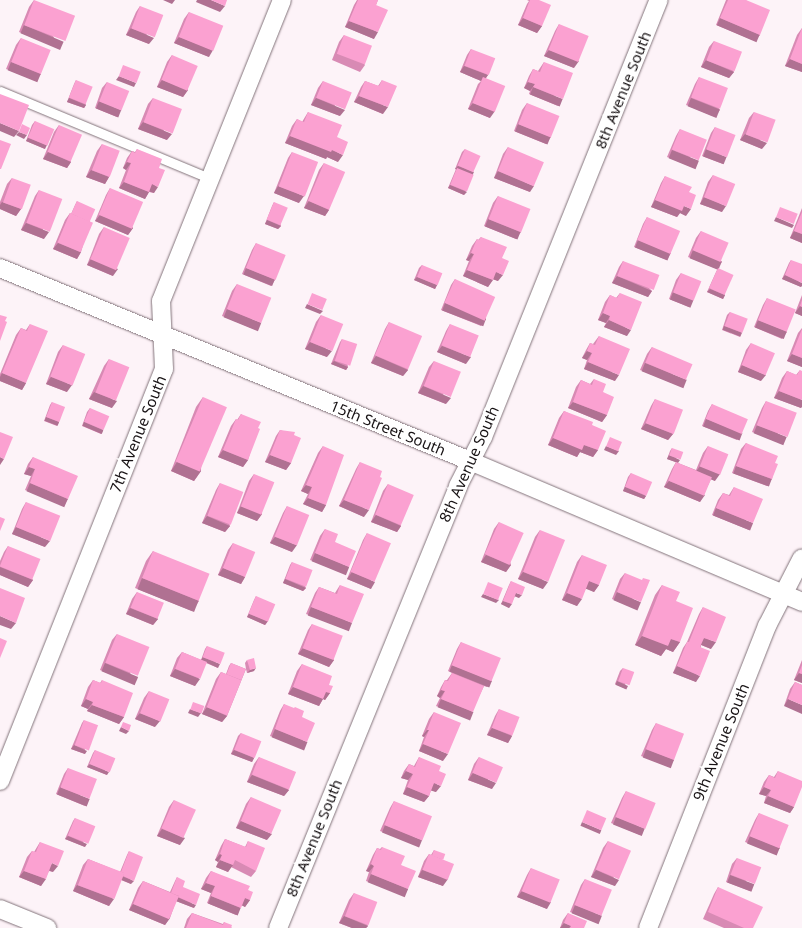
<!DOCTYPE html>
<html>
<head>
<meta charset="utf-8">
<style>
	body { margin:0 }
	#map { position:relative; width:802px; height:928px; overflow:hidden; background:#fdf3f8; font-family:"Noto Sans",sans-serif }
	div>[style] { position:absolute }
	.roads { filter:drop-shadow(0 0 1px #82737a) drop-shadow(0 0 1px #82737a) }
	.lane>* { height:9px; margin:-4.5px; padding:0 4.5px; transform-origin:4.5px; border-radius:4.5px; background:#fff }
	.street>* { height:18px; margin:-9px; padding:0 9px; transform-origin:9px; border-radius:9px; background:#fff }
	.wall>* { inset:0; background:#d88ab4 }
	.shaded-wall>* { inset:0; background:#b07192; transform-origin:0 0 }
	.building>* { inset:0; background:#fba1d1; transform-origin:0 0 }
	span { translate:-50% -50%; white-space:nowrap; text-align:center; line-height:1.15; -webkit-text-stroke:4.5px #fff; paint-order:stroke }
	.street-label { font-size:15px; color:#181315 }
</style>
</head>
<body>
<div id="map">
	<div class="roads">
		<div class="lane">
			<div style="left:0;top:91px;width:229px;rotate:22.6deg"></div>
		</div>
		<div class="street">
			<div style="left:0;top:268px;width:508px;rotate:22.32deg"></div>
			<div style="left:470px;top:461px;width:361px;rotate:23deg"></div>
			<div style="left:0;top:781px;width:443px;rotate:-68.3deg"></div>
			<div style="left:164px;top:369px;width:68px;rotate:-92.5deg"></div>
			<div style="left:161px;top:301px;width:324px;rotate:-68.1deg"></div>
			<div style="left:0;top:909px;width:51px;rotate:22deg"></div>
			<div style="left:278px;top:928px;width:477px;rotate:-67.8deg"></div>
			<div style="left:458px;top:486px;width:55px;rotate:-63deg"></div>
			<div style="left:483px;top:437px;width:471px;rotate:-68.1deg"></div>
			<div style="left:648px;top:928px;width:325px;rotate:-68.5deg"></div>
			<div style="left:767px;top:626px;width:76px;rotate:-62.8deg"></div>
		</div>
	</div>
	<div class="wall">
		<div style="clip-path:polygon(34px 0,60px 49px,19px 32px,29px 7px)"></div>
		<div style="clip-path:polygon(357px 0,378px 0,376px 5px,374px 39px,345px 27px,354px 5px)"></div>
		<div style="clip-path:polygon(527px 0,539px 0,542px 26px,537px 33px,518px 25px,527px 4px,529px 1px)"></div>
		<div style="clip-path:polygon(726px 0,746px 0,760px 35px,755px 41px,716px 25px)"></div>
		<div style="clip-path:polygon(140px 6px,149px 44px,126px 35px,136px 12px)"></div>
		<div style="clip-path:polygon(189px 12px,209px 57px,174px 43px,184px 19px)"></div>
		<div style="clip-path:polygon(559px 24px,574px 68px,544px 56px,555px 31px)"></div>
		<div style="clip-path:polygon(802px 28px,802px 72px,785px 66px,797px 35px)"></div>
		<div style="clip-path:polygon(344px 35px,365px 65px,360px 72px,332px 60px,339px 42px)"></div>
		<div style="clip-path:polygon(21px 38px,41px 74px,36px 81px,6px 69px,16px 45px)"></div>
		<div style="clip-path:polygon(714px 41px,734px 72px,729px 78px,701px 67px,709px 47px)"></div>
		<div style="clip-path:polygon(471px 49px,488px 75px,486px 78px,490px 118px,468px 109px,478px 84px,481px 81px,460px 72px,467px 55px)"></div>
		<div style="clip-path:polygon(172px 55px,188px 90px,183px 97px,157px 87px,167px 62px)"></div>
		<div style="clip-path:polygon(544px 62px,558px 106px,529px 94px,530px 91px,524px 88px,529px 76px,533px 69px,538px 71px)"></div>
		<div style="clip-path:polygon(699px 77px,720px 110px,715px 117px,686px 105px,695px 84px)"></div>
		<div style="clip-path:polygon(76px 80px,86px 105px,84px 108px,67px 102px,74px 84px)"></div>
		<div style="clip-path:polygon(382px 80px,383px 114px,354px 102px,361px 87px,365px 81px,378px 86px)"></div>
		<div style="clip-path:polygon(323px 81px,340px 116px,311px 105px,318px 88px)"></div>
		<div style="clip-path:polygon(107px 82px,117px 117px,95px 108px,102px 88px)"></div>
		<div style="clip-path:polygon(153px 98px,167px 140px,138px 129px,148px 104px)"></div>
		<div style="clip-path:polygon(527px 103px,551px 137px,546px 144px,514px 131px,522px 110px)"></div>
		<div style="clip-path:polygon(308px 112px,337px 137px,338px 162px,327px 157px,326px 159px,285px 143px,292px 126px,297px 119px,302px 122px)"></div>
		<div style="clip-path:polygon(754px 112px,762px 149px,740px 140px,749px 118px)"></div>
		<div style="clip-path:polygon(35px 121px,45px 149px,26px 141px,32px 125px)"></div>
		<div style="clip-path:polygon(59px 125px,71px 162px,67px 168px,43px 159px,54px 132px)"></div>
		<div style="clip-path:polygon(715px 127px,723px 164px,702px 156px,711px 133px)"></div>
		<div style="clip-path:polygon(680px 129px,694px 168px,667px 157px,676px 136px)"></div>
		<div style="clip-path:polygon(102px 144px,109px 177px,105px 184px,86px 177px,97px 151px)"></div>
		<div style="clip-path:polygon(508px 147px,530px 192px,494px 178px,503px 154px)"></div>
		<div style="clip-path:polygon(137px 149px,159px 168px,154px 193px,149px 192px,145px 199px,119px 188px,126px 170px,123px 168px,127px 158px,132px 151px,135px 152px)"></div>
		<div style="clip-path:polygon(465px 149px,473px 174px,464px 195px,448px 188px,456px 169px,455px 169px,462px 152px)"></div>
		<div style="clip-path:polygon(292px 152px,299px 203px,274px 193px,288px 158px)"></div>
		<div style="clip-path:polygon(324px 163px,329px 210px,325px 216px,304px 208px,319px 170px)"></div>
		<div style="clip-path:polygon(713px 175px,722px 212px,700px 204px,708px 182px)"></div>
		<div style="clip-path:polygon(665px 176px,686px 216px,680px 213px,677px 217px,651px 207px,661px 183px)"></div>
		<div style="clip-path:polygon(12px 178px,21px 209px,16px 216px,0 209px,0 202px,7px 184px)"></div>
		<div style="clip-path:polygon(110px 188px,133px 228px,128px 235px,95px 221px,106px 195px)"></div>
		<div style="clip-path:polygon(39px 190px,44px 239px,21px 230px,35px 196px)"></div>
		<div style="clip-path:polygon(498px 196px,521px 232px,516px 239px,484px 226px,493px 203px)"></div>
		<div style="clip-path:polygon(77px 201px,90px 221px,81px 252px,77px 259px,53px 249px,65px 220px,70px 213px,71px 214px,75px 205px)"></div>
		<div style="clip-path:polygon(274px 202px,281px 226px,278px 229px,265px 224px,272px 206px)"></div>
		<div style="clip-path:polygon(802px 208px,802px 243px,790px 238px)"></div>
		<div style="clip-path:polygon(647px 217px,671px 253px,667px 260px,634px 247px,643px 224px)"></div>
		<div style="clip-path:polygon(104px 227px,113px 276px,87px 265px,99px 234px)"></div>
		<div style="clip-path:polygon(701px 231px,722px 262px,717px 269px,688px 257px,696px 238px)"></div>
		<div style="clip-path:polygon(481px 237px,502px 258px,498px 281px,493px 279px,488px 287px,463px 276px,469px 261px,466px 260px,472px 246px,477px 239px,478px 240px)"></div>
		<div style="clip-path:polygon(256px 243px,275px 280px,271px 286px,242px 274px,252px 250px)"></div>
		<div style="clip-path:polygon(791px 260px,801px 287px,782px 279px,789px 263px)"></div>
		<div style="clip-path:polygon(623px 261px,652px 291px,648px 297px,612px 283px,619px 267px)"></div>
		<div style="clip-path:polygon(422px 265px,437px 285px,435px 289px,414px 280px,419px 268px)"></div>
		<div style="clip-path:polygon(718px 268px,725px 295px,723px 299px,707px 292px,716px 272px)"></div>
		<div style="clip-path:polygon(681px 273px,693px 300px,689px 307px,669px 299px,676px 280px)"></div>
		<div style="clip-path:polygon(455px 279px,486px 319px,481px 326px,441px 310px,451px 285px)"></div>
		<div style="clip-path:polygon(237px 284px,256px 330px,222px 316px,232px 291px)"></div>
		<div style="clip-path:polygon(620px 293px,627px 336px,604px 327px,606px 323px,598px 320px,605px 302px,610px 295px,616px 298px)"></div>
		<div style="clip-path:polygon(802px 295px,802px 316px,795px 313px)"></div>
		<div style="clip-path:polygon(767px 298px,787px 332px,782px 339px,754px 327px,763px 305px)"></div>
		<div style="clip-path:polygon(730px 312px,742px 333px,740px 337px,722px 330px,727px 315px)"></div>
		<div style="clip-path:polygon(321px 315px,327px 357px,305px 349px,316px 322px)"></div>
		<div style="clip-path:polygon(389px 322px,408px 370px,403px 376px,371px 363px,385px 329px)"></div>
		<div style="clip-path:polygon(30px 324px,26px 383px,22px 390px,0 381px,0 374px,16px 335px,21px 328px,26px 330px)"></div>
		<div style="clip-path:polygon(450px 324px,466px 364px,437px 352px,446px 331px)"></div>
		<div style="clip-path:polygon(802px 328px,802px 367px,787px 361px,798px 333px)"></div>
		<div style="clip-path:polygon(599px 336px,615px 381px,584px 369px,587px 360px,582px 358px,586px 350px,590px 343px,593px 344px)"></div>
		<div style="clip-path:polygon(342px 339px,348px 367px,346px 370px,331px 364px,340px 342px)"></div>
		<div style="clip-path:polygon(751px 343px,761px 381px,738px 372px,746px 350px)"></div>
		<div style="clip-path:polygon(63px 345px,67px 392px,46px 384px,58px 352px)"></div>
		<div style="clip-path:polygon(652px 347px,682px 387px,640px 370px,647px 354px)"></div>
		<div style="clip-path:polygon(109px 359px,112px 408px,89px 399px,104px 366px)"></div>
		<div style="clip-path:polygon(434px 361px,446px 404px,418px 393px,429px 367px)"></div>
		<div style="clip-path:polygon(800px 370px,801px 408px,774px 398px,782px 378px,787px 371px,796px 375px)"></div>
		<div style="clip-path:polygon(594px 379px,603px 392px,607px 415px,602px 422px,568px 408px,576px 387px,581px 380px,590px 384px)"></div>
		<div style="clip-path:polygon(203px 397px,201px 471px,194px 481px,171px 471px,196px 407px)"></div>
		<div style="clip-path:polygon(655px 399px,673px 434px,668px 440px,641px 429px,651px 406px)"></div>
		<div style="clip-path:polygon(766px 401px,782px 444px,752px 432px,762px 408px)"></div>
		<div style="clip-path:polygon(52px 402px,59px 422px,57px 426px,44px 421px,50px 405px)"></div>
		<div style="clip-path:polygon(712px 404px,742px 433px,737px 440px,702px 426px,708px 411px)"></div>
		<div style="clip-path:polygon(90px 408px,103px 430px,101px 434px,82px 426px,87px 412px)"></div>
		<div style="clip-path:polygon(564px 411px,592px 425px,598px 450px,593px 457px,580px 452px,577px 457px,548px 445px,559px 418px)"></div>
		<div style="clip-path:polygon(241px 414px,258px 428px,248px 460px,243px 467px,218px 457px,231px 426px,236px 419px,237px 420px)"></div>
		<div style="clip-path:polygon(280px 430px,294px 435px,291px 463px,286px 470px,265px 462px,276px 436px)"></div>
		<div style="clip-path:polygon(746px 443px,775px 463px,772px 479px,767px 486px,732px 473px,741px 449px)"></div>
		<div style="clip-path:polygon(323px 446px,326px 505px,322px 512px,303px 504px,308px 494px,301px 491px,318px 453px)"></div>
		<div style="clip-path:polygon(708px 446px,715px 481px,711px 479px,700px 502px,664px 487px,672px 469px,676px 462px,667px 459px,670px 451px,672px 448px,678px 463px,696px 470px,703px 453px)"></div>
		<div style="clip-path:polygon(33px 457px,68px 499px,64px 506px,25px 490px,31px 476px,24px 474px,28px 464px)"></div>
		<div style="clip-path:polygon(360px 462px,364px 517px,339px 506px,356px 469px)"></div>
		<div style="clip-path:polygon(631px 473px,646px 496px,644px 499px,623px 491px,628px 477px)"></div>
		<div style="clip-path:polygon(254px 474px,262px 514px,257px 521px,237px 513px,249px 481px)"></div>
		<div style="clip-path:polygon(220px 483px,230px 526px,225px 532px,202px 523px,216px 490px)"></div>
		<div style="clip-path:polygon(388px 484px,401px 526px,397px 532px,371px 522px,383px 491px)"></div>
		<div style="clip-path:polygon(734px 487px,749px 530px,712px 515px,718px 500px,723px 493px,729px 495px)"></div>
		<div style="clip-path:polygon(26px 502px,45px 547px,12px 534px,22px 509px)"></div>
		<div style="clip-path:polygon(287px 506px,292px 552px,270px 543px,283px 513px)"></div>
		<div style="clip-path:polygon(499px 522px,511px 565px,506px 572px,481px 562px,494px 529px)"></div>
		<div style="clip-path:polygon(325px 529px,335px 542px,345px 574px,310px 560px,320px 536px)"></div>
		<div style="clip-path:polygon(540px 530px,543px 589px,518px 579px,535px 537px)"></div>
		<div style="clip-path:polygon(367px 533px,371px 589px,347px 579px,363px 540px)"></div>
		<div style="clip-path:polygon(233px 543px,245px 577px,241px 584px,218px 575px,228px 550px)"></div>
		<div style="clip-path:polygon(8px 546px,33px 580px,28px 587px,0 575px,0 561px,4px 552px)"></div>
		<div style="clip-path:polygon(153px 551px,199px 601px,192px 611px,135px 588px,146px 561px)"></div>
		<div style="clip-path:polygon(582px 555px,599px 585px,594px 592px,586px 588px,577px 606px,562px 600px,577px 562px)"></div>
		<div style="clip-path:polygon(292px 562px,306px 588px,303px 591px,283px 583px,290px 565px)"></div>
		<div style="clip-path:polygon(625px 573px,636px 609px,612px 599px,620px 579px)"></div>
		<div style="clip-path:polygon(511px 581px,519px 598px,515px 596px,509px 608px,501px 604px,509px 585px)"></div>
		<div style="clip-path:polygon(340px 585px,347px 630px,306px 614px,315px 593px,319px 587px,335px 593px)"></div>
		<div style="clip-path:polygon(662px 585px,676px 601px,680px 642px,673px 652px,666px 649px,661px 656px,635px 645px,655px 595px)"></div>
		<div style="clip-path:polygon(137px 592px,158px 619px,153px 625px,126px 614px,132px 599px)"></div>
		<div style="clip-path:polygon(256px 596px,268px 621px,265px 625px,247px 617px,254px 600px)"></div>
		<div style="clip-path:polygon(703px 607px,711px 649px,701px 645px,696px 682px,673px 673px,683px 648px,687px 642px,699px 614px)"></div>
		<div style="clip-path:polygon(312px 624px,334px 660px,329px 667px,298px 654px,308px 630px)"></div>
		<div style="clip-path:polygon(117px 634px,134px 684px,100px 670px,112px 640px)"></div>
		<div style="clip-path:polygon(461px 642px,492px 681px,487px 687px,484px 686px,468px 719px,436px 706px,440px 698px,437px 696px,441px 687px,445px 680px,447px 680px,452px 673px,448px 671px,457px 649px)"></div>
		<div style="clip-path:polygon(207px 646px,218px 668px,206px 663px,195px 686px,170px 676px,177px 658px,182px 652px,201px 660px,205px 649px)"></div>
		<div style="clip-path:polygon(247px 660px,254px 671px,247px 673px,246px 669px,227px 716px,222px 722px,202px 714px,216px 679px,221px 672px,226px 674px,229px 666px,231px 663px,246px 669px,245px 663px)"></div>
		<div style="clip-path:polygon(802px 660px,802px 683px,794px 680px)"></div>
		<div style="clip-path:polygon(302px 664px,330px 693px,325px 700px,323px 699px,319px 706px,288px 694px,297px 671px)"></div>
		<div style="clip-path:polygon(623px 668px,626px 689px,615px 684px,620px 671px)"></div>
		<div style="clip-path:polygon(93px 680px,100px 683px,102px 680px,124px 717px,119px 724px,87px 711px,88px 709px,81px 706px,88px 687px)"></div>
		<div style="clip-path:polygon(795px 682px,802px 685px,784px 706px,790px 689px)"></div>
		<div style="clip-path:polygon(149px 691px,155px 727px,135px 719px,144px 698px)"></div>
		<div style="clip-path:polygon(284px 704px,302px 717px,303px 749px,270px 736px,280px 711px)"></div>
		<div style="clip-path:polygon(499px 709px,512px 736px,508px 743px,487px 735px,495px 716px)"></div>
		<div style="clip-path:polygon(434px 712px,443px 761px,419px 751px,424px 737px,422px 736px,429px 719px)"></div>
		<div style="clip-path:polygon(84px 720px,85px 754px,71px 749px,82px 723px)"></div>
		<div style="clip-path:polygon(656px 723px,674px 760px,669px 767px,641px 756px,652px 730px)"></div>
		<div style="clip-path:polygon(241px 733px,254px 758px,252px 762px,231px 754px,238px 736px)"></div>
		<div style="clip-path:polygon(95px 750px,107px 775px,87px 767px,93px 753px)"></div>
		<div style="clip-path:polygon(259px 757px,289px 790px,284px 796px,247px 782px,254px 764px)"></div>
		<div style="clip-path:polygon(419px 757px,439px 771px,436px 792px,431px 790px,429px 796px,424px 802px,403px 794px,408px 780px,401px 778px,404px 771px,409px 764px,414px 766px)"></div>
		<div style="clip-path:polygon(479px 757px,492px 789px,468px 780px,474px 764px)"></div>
		<div style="clip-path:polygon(68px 768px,85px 806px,56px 794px,64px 774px)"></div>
		<div style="clip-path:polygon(778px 771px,794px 807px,790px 813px,764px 803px,766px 796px,759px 794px,764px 782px,769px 775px,774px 777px)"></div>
		<div style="clip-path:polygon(626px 791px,640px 835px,611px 823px,622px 798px)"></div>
		<div style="clip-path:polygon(251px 797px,267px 840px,236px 828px,246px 804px)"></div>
		<div style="clip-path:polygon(174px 800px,180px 845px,157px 836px,169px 807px)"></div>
		<div style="clip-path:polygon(394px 801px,418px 846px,380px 831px,390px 808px)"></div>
		<div style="clip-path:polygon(759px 813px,780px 848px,775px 854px,745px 842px,755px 820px)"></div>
		<div style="clip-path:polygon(75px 818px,85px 847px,65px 839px,73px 821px)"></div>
		<div style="clip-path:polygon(225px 839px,245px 847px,248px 841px,256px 871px,251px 877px,231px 867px,228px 872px,216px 867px,218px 862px,215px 860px,221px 846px)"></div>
		<div style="clip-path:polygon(608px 841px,615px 886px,591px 877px,603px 848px)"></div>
		<div style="clip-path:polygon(40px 842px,53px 872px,49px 871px,41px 886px,19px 877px,27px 857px,32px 851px,34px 852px)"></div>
		<div style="clip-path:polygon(382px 847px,401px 865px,408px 889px,404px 896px,366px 881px,369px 872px,366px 871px,373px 855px,377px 848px,380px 849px)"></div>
		<div style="clip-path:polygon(434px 850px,442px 860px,443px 886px,418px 877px,424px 861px,429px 854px,431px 855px)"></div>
		<div style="clip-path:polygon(129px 851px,131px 884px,121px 880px,109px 906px,73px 891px,83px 865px,88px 859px,120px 872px,127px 855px)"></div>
		<div style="clip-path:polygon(737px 858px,750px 891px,726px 882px,732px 864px)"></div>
		<div style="clip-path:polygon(531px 868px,547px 909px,517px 897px,527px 875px)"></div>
		<div style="clip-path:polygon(211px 871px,248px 890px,250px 900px,245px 907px,242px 905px,236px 915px,207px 903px,211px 893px,201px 889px,206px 878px)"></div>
		<div style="clip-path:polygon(177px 877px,194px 908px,176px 901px,170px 918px,165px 925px,129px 910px,138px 888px,143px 881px,170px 892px,175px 881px)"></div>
		<div style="clip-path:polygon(585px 879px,597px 923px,570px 912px,581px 885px)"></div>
		<div style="clip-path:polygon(718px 887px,753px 928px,724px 928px,703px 919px,714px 894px)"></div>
		<div style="clip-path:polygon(354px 893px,368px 926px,366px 928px,352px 928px,339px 923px,349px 900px)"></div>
		<div style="clip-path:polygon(192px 913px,223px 924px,224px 922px,232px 928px,184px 928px,187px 919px)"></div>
		<div style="clip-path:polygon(568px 913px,584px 928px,560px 928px,563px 920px)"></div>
	</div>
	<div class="shaded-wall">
		<div style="clip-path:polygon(163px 0,175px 0,172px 4px)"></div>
		<div style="clip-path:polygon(197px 0,211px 0,225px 6px,220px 12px,196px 2px)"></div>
		<div style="clip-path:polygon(523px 18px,542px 26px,537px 33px,518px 25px)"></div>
		<div style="left:720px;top:18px;width:43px;height:8px;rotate:23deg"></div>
		<div style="clip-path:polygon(349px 21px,378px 32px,374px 39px,345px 27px)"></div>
		<div style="left:24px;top:25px;width:43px;height:9px;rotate:23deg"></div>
		<div style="clip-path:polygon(131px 28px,154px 38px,149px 44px,126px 35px)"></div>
		<div style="clip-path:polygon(179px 37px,213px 50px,209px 57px,174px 43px)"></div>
		<div style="clip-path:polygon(549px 50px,579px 61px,574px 68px,544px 56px)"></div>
		<div style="clip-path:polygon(790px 59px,802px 64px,802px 72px,785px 66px)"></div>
		<div style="clip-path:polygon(706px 60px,734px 72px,729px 78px,701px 67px)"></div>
		<div style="left:11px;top:62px;width:32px;height:9px;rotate:22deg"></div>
		<div style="clip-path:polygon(464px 66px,488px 75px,483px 82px,483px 77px,481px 81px,460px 72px)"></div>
		<div style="clip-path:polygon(119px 76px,136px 83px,134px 87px,116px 80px)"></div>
		<div style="clip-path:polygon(162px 80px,188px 90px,183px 97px,157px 87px)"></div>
		<div style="clip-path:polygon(528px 82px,535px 84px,530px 91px,524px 88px)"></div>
		<div style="left:533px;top:87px;width:32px;height:8px;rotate:22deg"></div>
		<div style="clip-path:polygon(359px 96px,388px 107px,383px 114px,354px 102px)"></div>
		<div style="clip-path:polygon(69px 98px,86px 105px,84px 108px,67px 102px)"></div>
		<div style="clip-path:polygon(316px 98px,345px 110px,340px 116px,311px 105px)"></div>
		<div style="left:691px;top:98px;width:31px;height:9px;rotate:22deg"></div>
		<div style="left:99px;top:101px;width:24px;height:8px;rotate:22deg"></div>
		<div style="clip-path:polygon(473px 103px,495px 111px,490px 118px,468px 109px)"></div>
		<div style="clip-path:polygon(143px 122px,172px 134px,167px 140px,138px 129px)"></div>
		<div style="clip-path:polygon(0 123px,19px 131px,14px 137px,0 131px)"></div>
		<div style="left:518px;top:124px;width:35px;height:8px;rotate:22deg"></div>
		<div style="clip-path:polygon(19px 132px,27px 135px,24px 139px,16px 135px)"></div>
		<div style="clip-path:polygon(745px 134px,767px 143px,762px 149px,740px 140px)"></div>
		<div style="clip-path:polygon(290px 136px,332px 150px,343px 155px,338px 162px,327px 157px,326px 159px,285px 143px)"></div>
		<div style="clip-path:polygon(28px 138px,47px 145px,45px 149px,26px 141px)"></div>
		<div style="left:706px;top:149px;width:22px;height:8px;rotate:21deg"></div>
		<div style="left:672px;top:150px;width:29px;height:9px;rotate:22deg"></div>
		<div style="clip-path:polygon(48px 152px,71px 162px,67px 168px,43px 159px)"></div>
		<div style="clip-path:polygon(127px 162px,131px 163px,126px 170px,123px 168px)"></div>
		<div style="clip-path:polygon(458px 166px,474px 172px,472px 176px,455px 169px)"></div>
		<div style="clip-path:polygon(91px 170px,109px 177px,105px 184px,86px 177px)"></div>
		<div style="clip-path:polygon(498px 171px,534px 186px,530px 192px,494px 178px)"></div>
		<div style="clip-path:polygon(124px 182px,149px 192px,145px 199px,119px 188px)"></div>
		<div style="clip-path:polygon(152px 184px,158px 187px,154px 193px,148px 191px)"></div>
		<div style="clip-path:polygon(450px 185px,467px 192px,464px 195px,448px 188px)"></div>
		<div style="clip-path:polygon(278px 186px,304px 196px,299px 203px,274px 193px)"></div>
		<div style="clip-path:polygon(704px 197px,726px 206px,722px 212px,700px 204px)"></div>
		<div style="clip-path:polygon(655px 200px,684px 206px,691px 209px,686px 216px,680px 213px,677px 217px,651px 207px)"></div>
		<div style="clip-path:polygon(309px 201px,329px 210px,325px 216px,304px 208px)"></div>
		<div style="clip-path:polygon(2px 202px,21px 209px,16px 216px,0 209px,0 205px)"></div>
		<div style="clip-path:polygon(100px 215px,133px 228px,128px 235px,95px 221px)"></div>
		<div style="clip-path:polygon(776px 217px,794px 225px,792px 228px,774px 221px)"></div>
		<div style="left:488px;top:219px;width:35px;height:8px;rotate:22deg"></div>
		<div style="clip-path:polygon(267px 220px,281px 226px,278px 229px,265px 224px)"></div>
		<div style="clip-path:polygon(26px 223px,49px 232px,44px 239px,21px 230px)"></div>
		<div style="clip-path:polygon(794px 231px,802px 234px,802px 243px,790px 238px)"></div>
		<div style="left:638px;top:240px;width:35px;height:8px;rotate:22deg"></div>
		<div style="clip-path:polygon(58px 243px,81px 252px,77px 259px,53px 249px)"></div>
		<div style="left:693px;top:250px;width:31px;height:9px;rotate:22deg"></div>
		<div style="clip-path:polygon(471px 253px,474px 254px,469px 261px,466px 260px)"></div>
		<div style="clip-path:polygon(91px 259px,118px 269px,113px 276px,87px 265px)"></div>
		<div style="left:246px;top:268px;width:31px;height:7px;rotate:22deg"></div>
		<div style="clip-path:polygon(467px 270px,493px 280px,488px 287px,463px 276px)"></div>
		<div style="clip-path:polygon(496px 272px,503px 275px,498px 281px,492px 279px)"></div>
		<div style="clip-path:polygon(785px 275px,802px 283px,802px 286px,801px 287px,782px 279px)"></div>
		<div style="clip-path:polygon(617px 276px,652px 291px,648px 297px,612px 283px)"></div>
		<div style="clip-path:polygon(417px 277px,437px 285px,435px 289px,414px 280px)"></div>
		<div style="clip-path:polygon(710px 289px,725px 295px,723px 299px,707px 292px)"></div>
		<div style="left:673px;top:292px;width:22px;height:8px;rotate:22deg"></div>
		<div style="left:445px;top:303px;width:44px;height:8px;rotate:21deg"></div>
		<div style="clip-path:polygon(307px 304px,323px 311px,320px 314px,305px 308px)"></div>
		<div style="clip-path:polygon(800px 306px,802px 307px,802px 316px,795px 313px)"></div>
		<div style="left:227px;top:309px;width:37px;height:9px;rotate:22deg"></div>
		<div style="clip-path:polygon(603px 313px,610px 316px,606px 323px,598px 320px)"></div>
		<div style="clip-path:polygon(609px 320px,631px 330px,627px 336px,604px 327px)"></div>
		<div style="left:758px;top:320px;width:31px;height:8px;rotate:22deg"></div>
		<div style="left:724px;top:326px;width:19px;height:4px;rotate:21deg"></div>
		<div style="clip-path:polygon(310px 342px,332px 351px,327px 357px,305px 349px)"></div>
		<div style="clip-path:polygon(442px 346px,471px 357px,466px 364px,437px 352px)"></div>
		<div style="clip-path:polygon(587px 351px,592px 353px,587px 360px,582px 358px)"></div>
		<div style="clip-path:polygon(792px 354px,802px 358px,802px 367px,787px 361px)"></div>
		<div style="clip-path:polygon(376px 356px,408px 370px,403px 376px,371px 363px)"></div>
		<div style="clip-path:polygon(334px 361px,348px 367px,346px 370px,331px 364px)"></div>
		<div style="clip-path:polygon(588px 362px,619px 375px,615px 381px,584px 369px)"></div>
		<div style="left:645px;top:363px;width:45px;height:9px;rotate:22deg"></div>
		<div style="clip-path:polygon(742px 365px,766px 375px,761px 381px,738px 372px)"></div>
		<div style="clip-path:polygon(2px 373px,26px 383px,22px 390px,0 381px,0 377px)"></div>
		<div style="clip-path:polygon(51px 377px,72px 385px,67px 392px,46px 384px)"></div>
		<div style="clip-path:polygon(423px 386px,451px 398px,446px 404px,418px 393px)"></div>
		<div style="clip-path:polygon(779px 391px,802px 400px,802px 407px,801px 408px,774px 398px)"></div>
		<div style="clip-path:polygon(94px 392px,117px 401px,112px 408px,89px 399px)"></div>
		<div style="clip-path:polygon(573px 402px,607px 415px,602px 422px,568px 408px)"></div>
		<div style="left:46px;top:417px;width:14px;height:4px;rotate:21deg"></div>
		<div style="left:706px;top:419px;width:39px;height:8px;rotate:21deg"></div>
		<div style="left:84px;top:422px;width:21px;height:4px;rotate:23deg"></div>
		<div style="clip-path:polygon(646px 423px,673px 434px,668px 440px,641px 429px)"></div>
		<div style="left:757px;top:425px;width:32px;height:9px;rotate:22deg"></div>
		<div style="clip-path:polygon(553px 438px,584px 445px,598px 450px,593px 457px,580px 452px,577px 457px,548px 445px)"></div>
		<div style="clip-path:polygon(606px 446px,619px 451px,616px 455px,604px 450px)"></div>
		<div style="clip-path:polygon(223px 450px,248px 460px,243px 467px,218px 457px)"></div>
		<div style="clip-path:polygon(270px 455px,291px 463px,286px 470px,265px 462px)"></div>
		<div style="clip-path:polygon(669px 455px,680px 460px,678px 463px,667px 459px)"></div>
		<div style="clip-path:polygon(0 457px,4px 459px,0 465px)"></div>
		<div style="clip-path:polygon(177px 462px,201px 471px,194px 481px,171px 471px)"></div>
		<div style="clip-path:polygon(700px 466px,720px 474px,715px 481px,695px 473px)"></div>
		<div style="left:736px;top:466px;width:38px;height:8px;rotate:20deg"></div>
		<div style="clip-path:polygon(29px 467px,35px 469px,31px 476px,24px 474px)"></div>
		<div style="clip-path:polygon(669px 481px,705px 495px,700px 502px,664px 487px)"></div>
		<div style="left:30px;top:483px;width:41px;height:9px;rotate:23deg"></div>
		<div style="clip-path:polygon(306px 485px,312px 487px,308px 494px,301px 491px)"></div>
		<div style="clip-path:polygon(625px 487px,646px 496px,644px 499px,623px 491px)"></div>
		<div style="clip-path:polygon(308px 498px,326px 505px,322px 512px,303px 504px)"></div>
		<div style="clip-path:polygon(344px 500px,369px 510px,364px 517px,339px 506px)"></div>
		<div style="clip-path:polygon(241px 506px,262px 514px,257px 521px,237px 513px)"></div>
		<div style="left:716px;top:508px;width:40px;height:8px;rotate:22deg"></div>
		<div style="clip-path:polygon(376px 515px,401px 526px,397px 532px,371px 522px)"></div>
		<div style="clip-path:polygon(207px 516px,230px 526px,225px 532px,202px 523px)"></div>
		<div style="clip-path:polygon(16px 527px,50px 541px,45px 547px,12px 534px)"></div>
		<div style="clip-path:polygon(275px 537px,297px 545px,292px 552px,270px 543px)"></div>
		<div style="left:315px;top:553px;width:37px;height:9px;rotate:22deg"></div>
		<div style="clip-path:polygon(486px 555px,511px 565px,506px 572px,481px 562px)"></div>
		<div style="clip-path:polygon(0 567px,33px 580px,28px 587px,0 575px)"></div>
		<div style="clip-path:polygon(223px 568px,245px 577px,241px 584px,218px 575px)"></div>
		<div style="clip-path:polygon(352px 572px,375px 582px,371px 589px,347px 579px)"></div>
		<div style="clip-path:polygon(523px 572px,548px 582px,543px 589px,518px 579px)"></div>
		<div style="left:142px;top:578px;width:61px;height:12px;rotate:22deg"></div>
		<div style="clip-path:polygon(285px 579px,306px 588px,303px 591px,283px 583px)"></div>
		<div style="clip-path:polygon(589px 581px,599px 585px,594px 592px,584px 588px)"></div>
		<div style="left:617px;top:592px;width:26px;height:9px;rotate:23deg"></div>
		<div style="clip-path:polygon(516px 593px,522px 595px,519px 598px,514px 596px)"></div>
		<div style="clip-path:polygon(567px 593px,582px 599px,577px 606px,562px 600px)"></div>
		<div style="clip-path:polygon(483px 594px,499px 600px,496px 603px,481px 597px)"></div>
		<div style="clip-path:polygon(503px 601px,512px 604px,509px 608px,501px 604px)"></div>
		<div style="left:311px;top:607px;width:44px;height:9px;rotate:21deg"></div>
		<div style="clip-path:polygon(130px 608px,158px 619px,153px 625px,126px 614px)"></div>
		<div style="clip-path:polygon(249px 614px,268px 621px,265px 625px,247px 617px)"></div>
		<div style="clip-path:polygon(0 616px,16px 623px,11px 629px,0 625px)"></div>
		<div style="clip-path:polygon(642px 636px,671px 639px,680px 642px,673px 652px,666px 649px,661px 656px,635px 645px)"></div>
		<div style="clip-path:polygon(704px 638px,716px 642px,711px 649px,699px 644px)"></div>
		<div style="clip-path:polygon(303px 648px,334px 660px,329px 667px,298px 654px)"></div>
		<div style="clip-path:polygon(203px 657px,220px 664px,218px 668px,201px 660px)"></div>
		<div style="left:105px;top:663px;width:36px;height:9px;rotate:23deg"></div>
		<div style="left:452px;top:665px;width:43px;height:7px;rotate:22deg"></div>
		<div style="clip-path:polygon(677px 666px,700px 676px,696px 682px,673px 673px)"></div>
		<div style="clip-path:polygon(256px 668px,254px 671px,247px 673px,250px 670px)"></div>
		<div style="clip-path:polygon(175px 669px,200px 679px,195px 686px,170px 676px)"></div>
		<div style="clip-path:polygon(799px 673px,802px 674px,802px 683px,794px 680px)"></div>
		<div style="left:617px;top:681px;width:12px;height:4px;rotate:24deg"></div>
		<div style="clip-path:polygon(293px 687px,326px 692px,330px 693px,325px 700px,323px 699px,319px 706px,288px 694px)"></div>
		<div style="clip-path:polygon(441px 690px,445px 691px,440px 698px,437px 696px)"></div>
		<div style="clip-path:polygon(86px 699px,93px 702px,88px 709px,81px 706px)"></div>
		<div style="left:441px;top:699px;width:35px;height:9px;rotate:22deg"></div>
		<div style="clip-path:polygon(788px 699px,802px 705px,802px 714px,784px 706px)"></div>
		<div style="clip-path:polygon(92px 705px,124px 717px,119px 724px,87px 711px)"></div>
		<div style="clip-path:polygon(207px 707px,227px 716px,222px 722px,202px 714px)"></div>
		<div style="clip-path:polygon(190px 709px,201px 713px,198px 717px,188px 713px)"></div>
		<div style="clip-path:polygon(140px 713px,160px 721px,155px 727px,135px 719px)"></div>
		<div style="clip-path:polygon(121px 727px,129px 731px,126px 734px,119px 731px)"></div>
		<div style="clip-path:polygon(492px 728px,512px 736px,508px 743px,487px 735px)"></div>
		<div style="left:275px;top:729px;width:35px;height:9px;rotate:22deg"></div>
		<div style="clip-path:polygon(427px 730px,429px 730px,424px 737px,422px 736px)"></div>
		<div style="clip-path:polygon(423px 744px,448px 754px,443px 761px,419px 751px)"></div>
		<div style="clip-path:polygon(74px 745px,87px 751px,85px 754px,71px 749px)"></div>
		<div style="left:646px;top:749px;width:30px;height:9px;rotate:21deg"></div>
		<div style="clip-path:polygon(234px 750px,254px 758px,252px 762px,231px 754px)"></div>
		<div style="clip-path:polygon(90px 764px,109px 772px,107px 775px,87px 767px)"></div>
		<div style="clip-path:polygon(406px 771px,413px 774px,408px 780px,401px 778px)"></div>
		<div style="clip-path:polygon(473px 773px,496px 783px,492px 789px,468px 780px)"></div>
		<div style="clip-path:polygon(252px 775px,289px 790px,284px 796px,247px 782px)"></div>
		<div style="clip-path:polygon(434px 783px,441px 786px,436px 792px,429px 790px)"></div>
		<div style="left:60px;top:787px;width:32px;height:8px;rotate:22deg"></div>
		<div style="clip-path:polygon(407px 787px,429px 796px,424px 802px,403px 794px)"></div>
		<div style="clip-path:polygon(764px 787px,771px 790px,766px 796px,759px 794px)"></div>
		<div style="clip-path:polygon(768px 796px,794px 807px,790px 813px,764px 803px)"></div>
		<div style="left:616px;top:817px;width:31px;height:8px;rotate:22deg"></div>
		<div style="clip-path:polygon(241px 821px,272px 834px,267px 840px,236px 828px)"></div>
		<div style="left:582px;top:822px;width:21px;height:4px;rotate:23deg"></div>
		<div style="left:385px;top:825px;width:40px;height:8px;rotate:22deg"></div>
		<div style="clip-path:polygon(162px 829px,185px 838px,180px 845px,157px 836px)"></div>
		<div style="clip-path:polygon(68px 836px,87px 844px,85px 847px,65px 839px)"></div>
		<div style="left:750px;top:836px;width:32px;height:8px;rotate:22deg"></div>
		<div style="clip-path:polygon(220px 854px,222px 855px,218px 862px,215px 860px)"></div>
		<div style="clip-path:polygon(220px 860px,233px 865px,228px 872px,216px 867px)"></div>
		<div style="clip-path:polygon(52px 863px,58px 866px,53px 872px,48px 870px)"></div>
		<div style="clip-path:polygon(371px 864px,374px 866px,369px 872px,366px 871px)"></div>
		<div style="clip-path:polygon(422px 870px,448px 879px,443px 886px,418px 877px)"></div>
		<div style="clip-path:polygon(596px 870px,619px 880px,615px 886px,591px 877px)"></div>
		<div style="clip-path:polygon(24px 871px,46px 879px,41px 886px,19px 877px)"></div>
		<div style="left:371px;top:874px;width:40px;height:9px;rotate:22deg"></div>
		<div style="clip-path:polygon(119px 875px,134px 881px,131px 884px,117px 878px)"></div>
		<div style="left:730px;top:875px;width:26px;height:8px;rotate:21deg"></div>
		<div style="clip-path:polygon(206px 883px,215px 886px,211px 893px,201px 889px)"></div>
		<div style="clip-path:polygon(77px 885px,114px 899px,109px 906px,73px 891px)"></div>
		<div style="clip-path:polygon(522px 891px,551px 902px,547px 909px,517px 897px)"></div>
		<div style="clip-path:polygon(170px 894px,196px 905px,194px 908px,168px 898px)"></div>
		<div style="left:211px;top:896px;width:32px;height:8px;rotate:22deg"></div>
		<div style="clip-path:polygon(245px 898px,250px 900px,245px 907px,241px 905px)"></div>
		<div style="clip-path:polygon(133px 904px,170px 918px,165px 925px,129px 910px)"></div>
		<div style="left:575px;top:905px;width:29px;height:9px;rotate:22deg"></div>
		<div style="clip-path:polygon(344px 916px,368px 926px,366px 928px,352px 928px,339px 923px)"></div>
		<div style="clip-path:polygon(564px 923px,571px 926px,569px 928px,560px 928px)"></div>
	</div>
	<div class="building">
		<div style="left:34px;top:0;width:44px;height:27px;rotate:21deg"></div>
		<div style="clip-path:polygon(211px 0,227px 0,225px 6px)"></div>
		<div style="clip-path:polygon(358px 0,378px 0,376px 5px,388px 10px,378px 32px,349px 21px)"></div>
		<div style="clip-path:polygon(530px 0,539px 0,551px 5px,542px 26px,523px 18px)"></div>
		<div style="clip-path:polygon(728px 0,746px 0,770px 10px,760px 35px,720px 18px)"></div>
		<div style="left:140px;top:6px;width:25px;height:24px;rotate:21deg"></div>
		<div style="left:189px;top:12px;width:37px;height:27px;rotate:22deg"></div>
		<div style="left:559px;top:24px;width:32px;height:28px;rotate:22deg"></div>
		<div style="clip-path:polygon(802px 28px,802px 64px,790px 59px)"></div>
		<div style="left:344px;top:35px;width:30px;height:20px;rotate:21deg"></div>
		<div style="left:21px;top:38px;width:32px;height:26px;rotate:22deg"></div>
		<div style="left:714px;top:41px;width:30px;height:21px;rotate:21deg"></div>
		<div style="left:471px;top:49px;width:26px;height:18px;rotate:21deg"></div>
		<div style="left:172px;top:55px;width:28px;height:27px;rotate:23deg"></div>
		<div style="clip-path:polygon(544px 62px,573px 73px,563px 99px,533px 87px,535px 84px,528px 82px,533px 69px,540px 72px)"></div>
		<div style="left:123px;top:65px;width:19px;height:12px;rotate:21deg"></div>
		<div style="left:483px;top:77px;width:24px;height:28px;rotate:22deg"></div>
		<div style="left:699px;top:77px;width:31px;height:22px;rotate:21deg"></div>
		<div style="left:76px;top:80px;width:18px;height:19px;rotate:22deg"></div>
		<div style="clip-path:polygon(382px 80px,397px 86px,388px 107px,359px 96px,365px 81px,379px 86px)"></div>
		<div style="left:323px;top:81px;width:31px;height:18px;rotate:22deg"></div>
		<div style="left:107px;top:82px;width:24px;height:21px;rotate:22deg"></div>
		<div style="clip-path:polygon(0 94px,29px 105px,19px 131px,0 123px)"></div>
		<div style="left:153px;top:98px;width:31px;height:26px;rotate:21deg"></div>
		<div style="left:527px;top:103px;width:35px;height:23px;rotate:22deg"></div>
		<div style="clip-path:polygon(308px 112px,342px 125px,337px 137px,348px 142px,343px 155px,332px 150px,331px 152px,290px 136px,297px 119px,304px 122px)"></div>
		<div style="left:754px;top:112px;width:23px;height:24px;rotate:20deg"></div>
		<div style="left:35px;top:121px;width:21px;height:18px;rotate:23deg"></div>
		<div style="clip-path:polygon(22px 124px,30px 128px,27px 135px,19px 132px)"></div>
		<div style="left:59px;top:125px;width:25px;height:29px;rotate:23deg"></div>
		<div style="left:715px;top:127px;width:22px;height:24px;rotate:21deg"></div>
		<div style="left:680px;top:129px;width:29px;height:22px;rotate:22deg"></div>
		<div style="clip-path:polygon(0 140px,11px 144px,1px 169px,0 169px)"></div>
		<div style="left:102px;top:144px;width:19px;height:28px;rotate:21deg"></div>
		<div style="left:508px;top:147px;width:39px;height:26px;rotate:23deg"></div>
		<div style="clip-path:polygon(137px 149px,162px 159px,159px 168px,165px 170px,158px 187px,152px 184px,149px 192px,124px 182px,131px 163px,127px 162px,132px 151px,135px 153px)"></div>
		<div style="left:465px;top:149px;width:17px;height:18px;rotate:24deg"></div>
		<div style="left:292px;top:152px;width:28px;height:37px;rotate:21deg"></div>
		<div style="left:324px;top:163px;width:23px;height:41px;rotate:23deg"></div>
		<div style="left:457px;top:168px;width:18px;height:18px;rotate:22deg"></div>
		<div style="left:713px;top:175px;width:24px;height:24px;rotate:22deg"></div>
		<div style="clip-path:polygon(665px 176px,692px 187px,689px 192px,696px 195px,691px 209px,684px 206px,682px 211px,655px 200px)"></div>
		<div style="left:12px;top:178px;width:20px;height:26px;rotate:20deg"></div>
		<div style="left:110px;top:188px;width:36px;height:29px;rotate:23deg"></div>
		<div style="left:39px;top:190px;width:25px;height:35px;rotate:21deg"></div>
		<div style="left:498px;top:196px;width:35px;height:25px;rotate:22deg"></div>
		<div style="left:77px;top:201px;width:20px;height:14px;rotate:24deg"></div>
		<div style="left:274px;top:202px;width:15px;height:19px;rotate:23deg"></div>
		<div style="left:780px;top:207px;width:19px;height:11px;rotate:21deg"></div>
		<div style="clip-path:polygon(802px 212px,802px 234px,794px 231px)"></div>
		<div style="left:70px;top:213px;width:25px;height:32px;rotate:23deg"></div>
		<div style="left:647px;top:217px;width:36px;height:25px;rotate:23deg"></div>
		<div style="left:104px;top:227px;width:28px;height:35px;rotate:23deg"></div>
		<div style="left:701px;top:231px;width:30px;height:21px;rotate:23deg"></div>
		<div style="clip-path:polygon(481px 237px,507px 247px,502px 258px,509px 261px,503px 275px,496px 272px,493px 280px,467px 270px,474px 254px,471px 253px,477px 239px,479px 240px)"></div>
		<div style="left:256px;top:243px;width:32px;height:27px;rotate:22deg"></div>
		<div style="clip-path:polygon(791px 260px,802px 264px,802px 283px,785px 275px)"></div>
		<div style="left:623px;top:261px;width:39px;height:16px;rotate:21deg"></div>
		<div style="left:422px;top:265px;width:22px;height:13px;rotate:22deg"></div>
		<div style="left:718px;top:268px;width:17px;height:22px;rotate:24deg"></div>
		<div style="left:681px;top:273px;width:22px;height:21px;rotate:22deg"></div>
		<div style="left:455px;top:279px;width:44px;height:26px;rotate:24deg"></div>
		<div style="left:237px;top:284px;width:37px;height:27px;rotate:22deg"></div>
		<div style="left:312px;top:293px;width:16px;height:12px;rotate:22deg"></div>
		<div style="clip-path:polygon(620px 293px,642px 302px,631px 330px,609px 320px,610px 316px,603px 313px,610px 295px,617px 298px)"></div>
		<div style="left:767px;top:298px;width:31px;height:24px;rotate:22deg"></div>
		<div style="clip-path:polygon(802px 300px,802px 307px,800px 306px)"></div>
		<div style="left:730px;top:312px;width:19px;height:15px;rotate:21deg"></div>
		<div style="clip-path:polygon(0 315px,7px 317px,5px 321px,7px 322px,0 341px)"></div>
		<div style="left:321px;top:315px;width:24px;height:29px;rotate:22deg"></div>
		<div style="left:389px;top:322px;width:36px;height:36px;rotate:23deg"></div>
		<div style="clip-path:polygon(30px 324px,48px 331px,26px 383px,2px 373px,21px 328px,27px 331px)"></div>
		<div style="left:450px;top:324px;width:31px;height:23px;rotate:22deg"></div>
		<div style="clip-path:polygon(802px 329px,802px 358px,792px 354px)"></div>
		<div style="clip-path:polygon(599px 336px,630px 349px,619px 375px,588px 362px,592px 353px,587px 351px,590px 343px,595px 345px)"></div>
		<div style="left:342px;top:339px;width:16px;height:23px;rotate:18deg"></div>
		<div style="left:751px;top:343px;width:26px;height:24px;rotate:23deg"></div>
		<div style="left:63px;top:345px;width:24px;height:34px;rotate:22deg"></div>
		<div style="left:652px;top:347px;width:44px;height:17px;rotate:23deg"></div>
		<div style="left:109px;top:359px;width:22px;height:36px;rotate:22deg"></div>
		<div style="left:434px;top:361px;width:29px;height:27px;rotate:22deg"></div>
		<div style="clip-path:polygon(800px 370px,802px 371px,802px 400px,779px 391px,787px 371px,797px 375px)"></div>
		<div style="clip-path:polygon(594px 379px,606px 384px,603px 392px,614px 397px,607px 415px,573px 402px,581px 380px,592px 385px)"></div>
		<div style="left:203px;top:397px;width:26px;height:70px;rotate:23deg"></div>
		<div style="left:655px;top:399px;width:30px;height:26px;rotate:21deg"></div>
		<div style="left:766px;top:401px;width:33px;height:26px;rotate:21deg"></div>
		<div style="left:52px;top:402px;width:14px;height:16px;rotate:21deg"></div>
		<div style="left:712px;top:404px;width:39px;height:16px;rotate:23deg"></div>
		<div style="left:90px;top:408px;width:21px;height:15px;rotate:23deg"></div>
		<div style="clip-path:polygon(564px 411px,593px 422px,592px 425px,606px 431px,598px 450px,584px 445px,582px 450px,553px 438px)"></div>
		<div style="clip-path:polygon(241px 414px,261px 422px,258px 428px,260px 429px,248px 460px,223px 450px,236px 419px,238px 420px)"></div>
		<div style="clip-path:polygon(280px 430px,295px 432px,294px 435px,301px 438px,291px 463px,270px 455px)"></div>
		<div style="clip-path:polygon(0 432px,13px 437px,4px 459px,0 457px)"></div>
		<div style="left:610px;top:437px;width:13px;height:10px;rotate:23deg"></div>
		<div style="clip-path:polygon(746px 443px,778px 456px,775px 463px,778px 464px,772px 479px,736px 466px)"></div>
		<div style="clip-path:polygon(323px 446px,344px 455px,326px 505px,308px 498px,312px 487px,306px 485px)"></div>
		<div style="left:708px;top:446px;width:22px;height:22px;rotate:22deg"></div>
		<div style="left:672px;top:448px;width:12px;height:8px;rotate:20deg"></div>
		<div style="clip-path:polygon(33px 457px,78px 476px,68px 499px,30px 483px,35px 469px,29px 467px)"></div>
		<div style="clip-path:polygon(360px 462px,382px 471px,380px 477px,382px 478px,369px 510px,344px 500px)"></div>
		<div style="left:676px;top:462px;width:39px;height:20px;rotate:23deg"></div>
		<div style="left:631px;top:473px;width:23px;height:15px;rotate:23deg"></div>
		<div style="left:254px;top:474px;width:22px;height:35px;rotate:22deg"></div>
		<div style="left:220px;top:483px;width:25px;height:35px;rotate:21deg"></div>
		<div style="left:388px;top:484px;width:28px;height:33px;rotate:23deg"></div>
		<div style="clip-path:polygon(734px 487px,763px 499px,753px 523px,716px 508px,723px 493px,730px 496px)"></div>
		<div style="left:26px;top:502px;width:37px;height:27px;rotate:22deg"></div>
		<div style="left:287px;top:506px;width:24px;height:33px;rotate:22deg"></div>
		<div style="clip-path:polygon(0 517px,5px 519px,0 531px)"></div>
		<div style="left:499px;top:522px;width:27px;height:35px;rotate:24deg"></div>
		<div style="clip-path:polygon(325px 529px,338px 534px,335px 542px,356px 551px,349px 567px,315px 553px)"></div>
		<div style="left:540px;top:530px;width:27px;height:45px;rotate:22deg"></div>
		<div style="left:367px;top:533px;width:26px;height:42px;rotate:23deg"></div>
		<div style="left:233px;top:543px;width:24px;height:27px;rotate:22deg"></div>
		<div style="left:8px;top:546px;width:35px;height:22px;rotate:22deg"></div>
		<div style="left:153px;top:551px;width:61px;height:29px;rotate:22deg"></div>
		<div style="clip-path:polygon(582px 555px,607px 565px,599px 585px,589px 581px,582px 599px,567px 593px)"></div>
		<div style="left:292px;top:562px;width:22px;height:18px;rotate:21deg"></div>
		<div style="clip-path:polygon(625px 573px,642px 580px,643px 578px,650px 580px,641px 602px,617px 592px)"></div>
		<div style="clip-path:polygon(511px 581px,525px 587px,522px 595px,516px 593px,512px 604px,503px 601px)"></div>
		<div style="left:488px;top:582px;width:16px;height:13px;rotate:22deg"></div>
		<div style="clip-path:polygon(340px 585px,364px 594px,352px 623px,311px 607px,319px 587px,337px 594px)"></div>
		<div style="clip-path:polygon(662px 585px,680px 592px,676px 601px,693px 608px,680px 642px,671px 639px,668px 646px,642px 636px)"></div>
		<div style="clip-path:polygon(0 588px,25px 598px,16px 623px,0 616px)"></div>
		<div style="left:137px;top:592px;width:29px;height:17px;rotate:22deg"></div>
		<div style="left:256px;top:596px;width:21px;height:19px;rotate:23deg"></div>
		<div style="clip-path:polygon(703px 607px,726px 617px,716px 642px,704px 638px,700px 647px,710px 651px,700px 676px,677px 666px,687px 642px,689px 642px)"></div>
		<div style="left:312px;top:624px;width:33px;height:26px;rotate:21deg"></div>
		<div style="left:117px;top:634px;width:35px;height:31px;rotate:22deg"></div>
		<div style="clip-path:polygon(0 638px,7px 641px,0 658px)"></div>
		<div style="left:461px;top:642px;width:43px;height:25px;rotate:22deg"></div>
		<div style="left:207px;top:646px;width:19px;height:12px;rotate:21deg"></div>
		<div style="left:182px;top:652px;width:27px;height:18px;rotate:22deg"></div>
		<div style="clip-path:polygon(254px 658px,256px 668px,250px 670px,247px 660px)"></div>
		<div style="left:231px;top:663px;width:16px;height:12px;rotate:22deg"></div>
		<div style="clip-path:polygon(302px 664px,332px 676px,329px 685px,333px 686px,330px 693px,326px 692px,323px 699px,293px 687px)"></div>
		<div style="clip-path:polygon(802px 665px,802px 674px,799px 673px)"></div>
		<div style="left:623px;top:668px;width:12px;height:14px;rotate:20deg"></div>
		<div style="left:221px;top:672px;width:22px;height:38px;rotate:22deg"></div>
		<div style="clip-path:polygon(452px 673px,484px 686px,473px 712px,441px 699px,445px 691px,441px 690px,445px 680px,448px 681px)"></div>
		<div style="clip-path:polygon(93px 680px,101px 683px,102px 680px,133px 693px,124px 717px,92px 705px,93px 702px,86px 699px)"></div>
		<div style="clip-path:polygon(795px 682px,802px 685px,802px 705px,788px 699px)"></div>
		<div style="left:149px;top:691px;width:22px;height:24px;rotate:22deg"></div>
		<div style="left:193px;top:702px;width:12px;height:8px;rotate:20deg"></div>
		<div style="clip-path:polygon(284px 704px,294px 708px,295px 707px,304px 711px,302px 717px,315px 723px,307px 742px,275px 729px)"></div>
		<div style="left:499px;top:709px;width:22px;height:20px;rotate:21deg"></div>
		<div style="clip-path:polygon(434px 712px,461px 723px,448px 754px,423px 744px,429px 730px,427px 730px)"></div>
		<div style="left:84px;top:720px;width:15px;height:27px;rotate:20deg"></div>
		<div style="clip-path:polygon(123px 722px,131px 725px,129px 731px,121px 727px)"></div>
		<div style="left:656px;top:723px;width:30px;height:28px;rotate:21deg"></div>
		<div style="left:241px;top:733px;width:22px;height:18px;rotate:22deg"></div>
		<div style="left:95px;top:750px;width:22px;height:15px;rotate:22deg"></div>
		<div style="left:259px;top:757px;width:40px;height:19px;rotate:22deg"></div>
		<div style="clip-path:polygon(419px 757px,441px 766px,439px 771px,446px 774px,441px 786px,434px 783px,429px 796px,407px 787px,413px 774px,406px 771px,409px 764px,415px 767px)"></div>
		<div style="left:479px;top:757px;width:26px;height:17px;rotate:23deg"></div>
		<div style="left:68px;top:768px;width:31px;height:21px;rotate:21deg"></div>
		<div style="clip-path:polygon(778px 771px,802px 781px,802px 787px,794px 807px,768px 796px,771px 790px,764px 787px,769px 775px,775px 778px)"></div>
		<div style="left:626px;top:791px;width:32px;height:28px;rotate:22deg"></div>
		<div style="left:251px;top:797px;width:33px;height:26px;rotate:23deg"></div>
		<div style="left:174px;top:800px;width:24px;height:31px;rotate:24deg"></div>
		<div style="left:394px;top:801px;width:41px;height:26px;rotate:22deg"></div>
		<div style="left:587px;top:810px;width:21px;height:13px;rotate:23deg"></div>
		<div style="left:759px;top:813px;width:32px;height:25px;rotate:22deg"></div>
		<div style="left:75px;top:818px;width:22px;height:19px;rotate:22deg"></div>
		<div style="clip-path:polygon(225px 839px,246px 847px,248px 841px,265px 848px,256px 871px,235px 860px,233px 865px,220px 860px,222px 855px,220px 854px)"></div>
		<div style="left:608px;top:841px;width:25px;height:31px;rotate:23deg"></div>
		<div style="clip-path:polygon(40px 842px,64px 851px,58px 866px,52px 863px,46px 879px,24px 871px,32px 851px,36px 852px)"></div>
		<div style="clip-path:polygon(382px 847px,405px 856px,401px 865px,416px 871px,408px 889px,371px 874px,374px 866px,371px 864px,377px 848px,381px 850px)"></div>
		<div style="left:434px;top:850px;width:12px;height:6px;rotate:20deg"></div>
		<div style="clip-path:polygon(129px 851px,143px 857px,134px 881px,123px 876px,124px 873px,121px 872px)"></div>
		<div style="left:429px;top:854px;width:27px;height:17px;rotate:22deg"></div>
		<div style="left:737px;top:858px;width:26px;height:18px;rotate:21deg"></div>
		<div style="left:88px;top:859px;width:39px;height:28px;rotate:21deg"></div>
		<div style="left:531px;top:868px;width:31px;height:25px;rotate:22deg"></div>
		<div style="clip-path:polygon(211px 871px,250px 886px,248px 890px,253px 892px,250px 900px,245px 898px,241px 908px,211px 896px,215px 886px,206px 883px)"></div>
		<div style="clip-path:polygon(177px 877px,185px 881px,183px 887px,200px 894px,196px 905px,178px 897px,179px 896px,171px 893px)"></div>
		<div style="left:585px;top:879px;width:29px;height:28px;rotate:22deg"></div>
		<div style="left:143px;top:881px;width:39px;height:25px;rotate:23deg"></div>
		<div style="clip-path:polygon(718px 887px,763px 907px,753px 928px,744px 928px,708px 912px)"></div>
		<div style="left:354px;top:893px;width:25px;height:25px;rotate:21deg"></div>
		<div style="clip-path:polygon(192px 913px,223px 925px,224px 922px,232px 925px,231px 928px,232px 928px,186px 928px)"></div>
		<div style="clip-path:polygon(568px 913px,587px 921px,584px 928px,570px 928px,571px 926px,564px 923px)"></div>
	</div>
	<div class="street-label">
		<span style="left:623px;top:90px;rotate:-68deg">8th Avenue South</span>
		<span style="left:388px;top:428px;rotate:22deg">15th Street South</span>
		<span style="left:138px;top:434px;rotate:-68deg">7th Avenue South</span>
		<span style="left:469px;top:464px;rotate:-66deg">8th Avenue South</span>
		<span style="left:721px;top:742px;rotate:-68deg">9th Avenue South</span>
		<span style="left:314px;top:838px;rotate:-68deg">8th Avenue South</span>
	</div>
</div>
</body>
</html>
